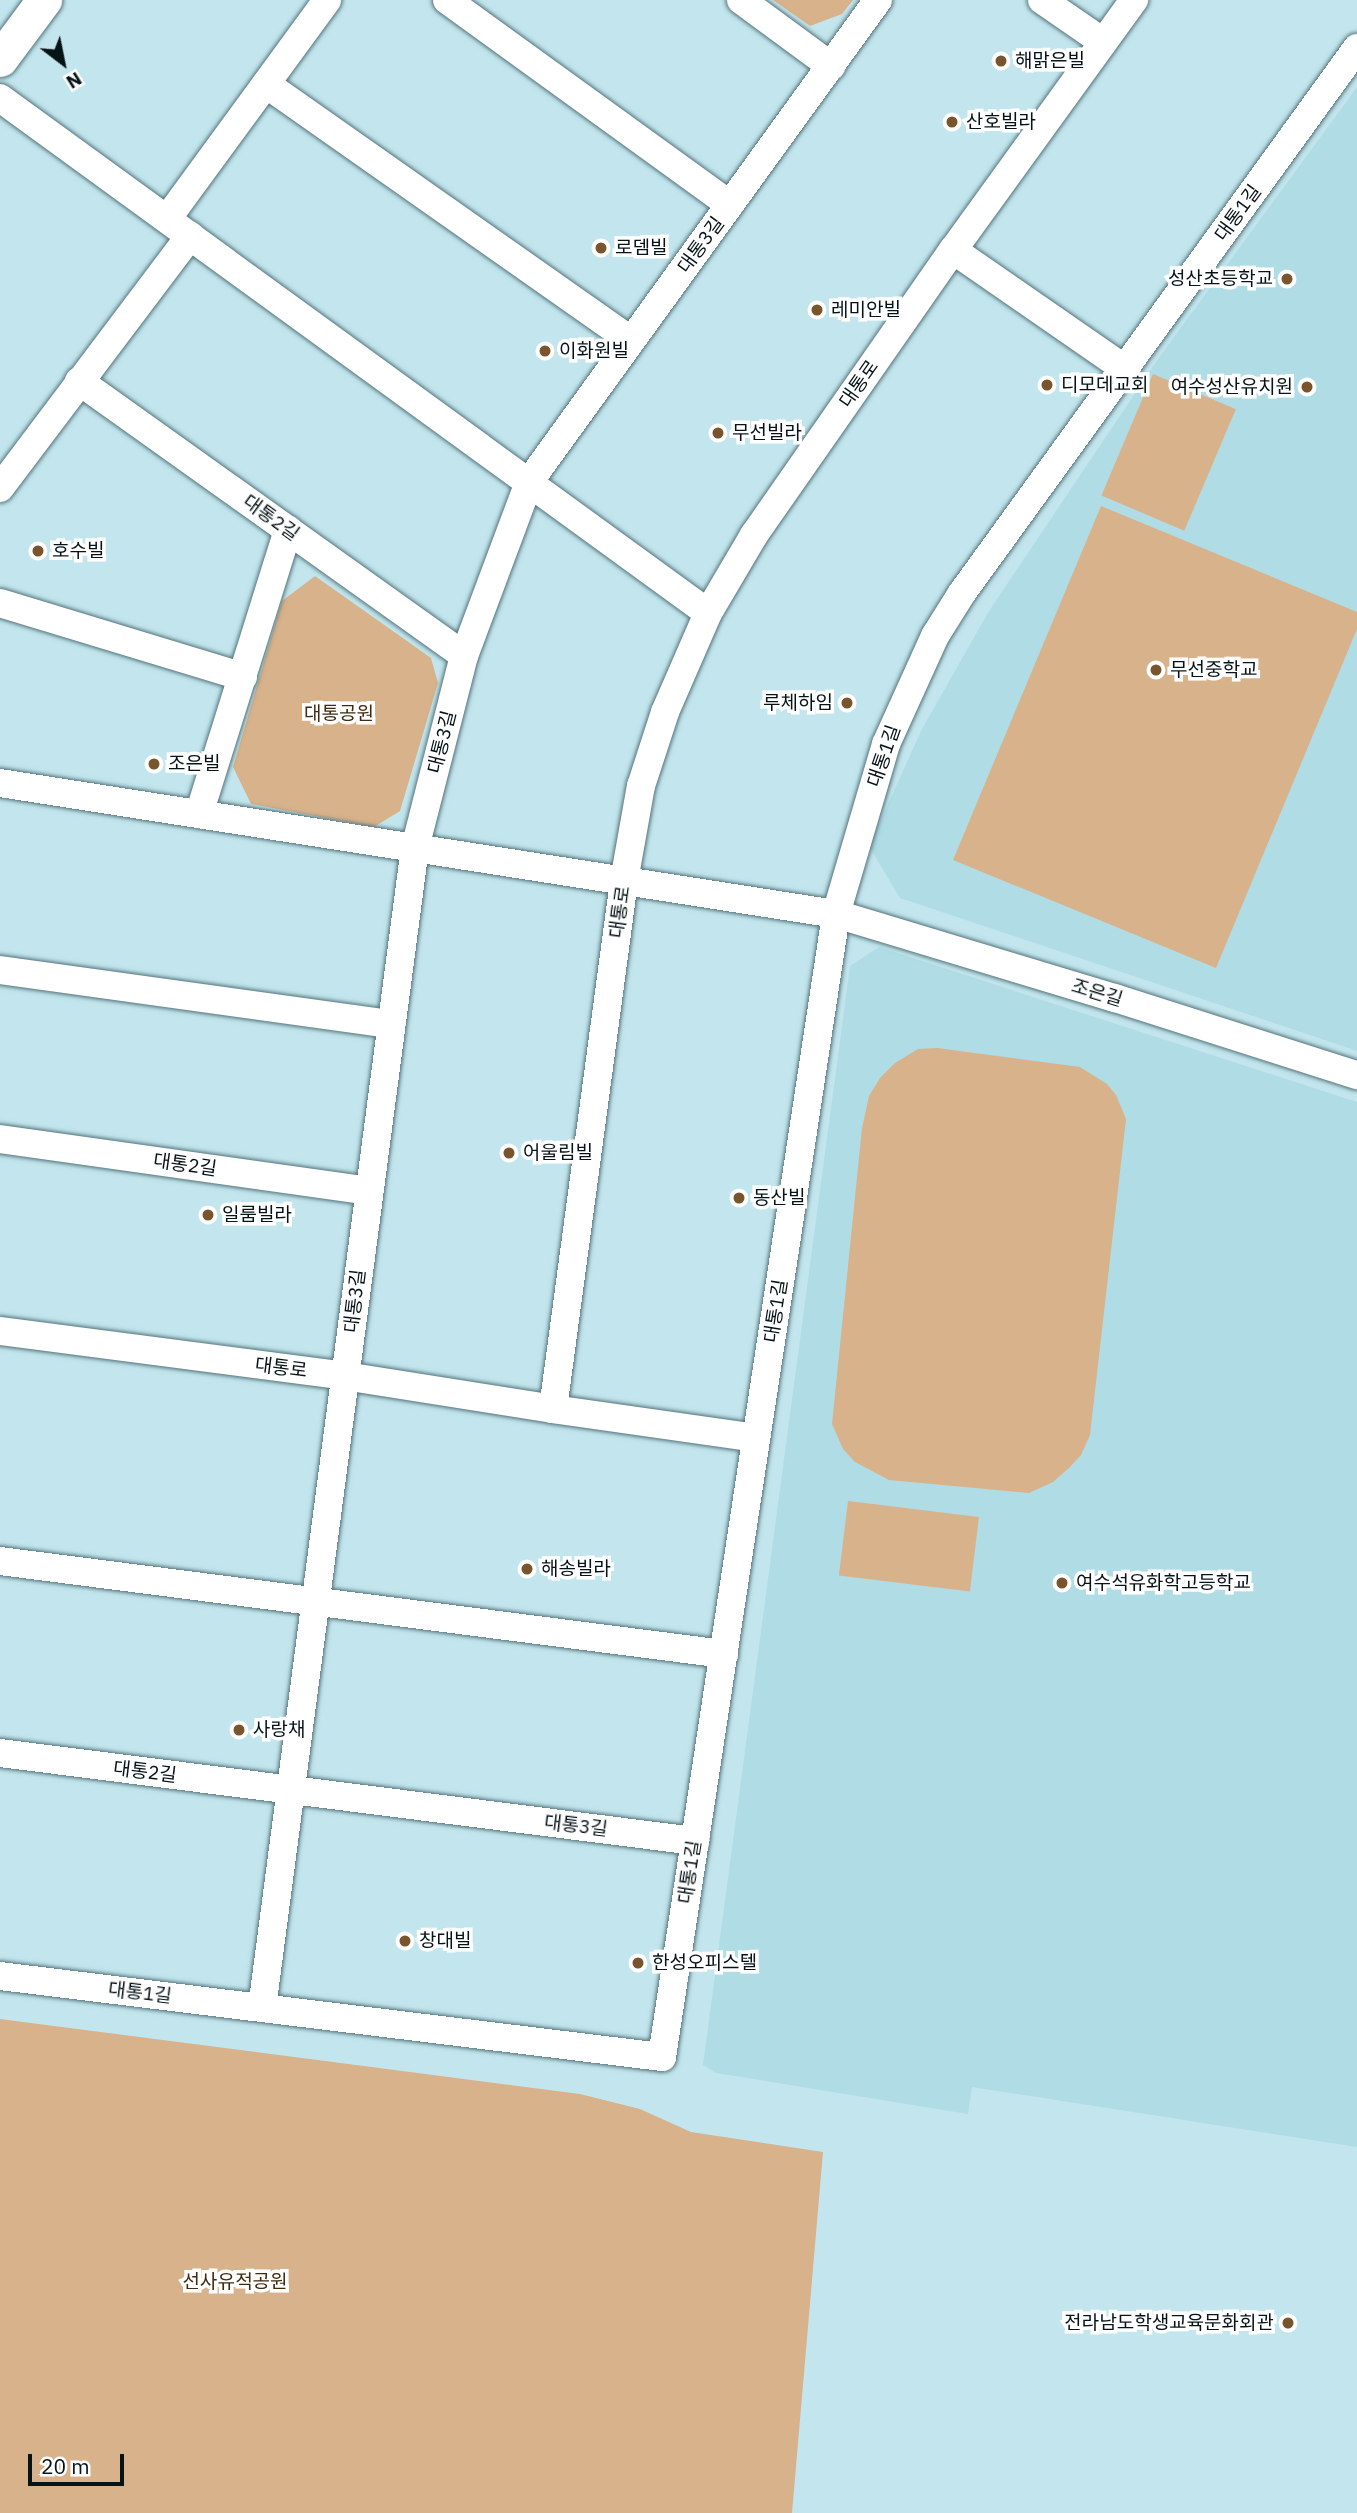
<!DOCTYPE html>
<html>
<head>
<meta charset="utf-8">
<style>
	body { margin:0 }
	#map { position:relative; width:1357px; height:2513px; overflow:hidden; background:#c3e6ee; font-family:"IBM Plex Sans","Noto Sans KR",sans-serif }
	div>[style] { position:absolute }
	.built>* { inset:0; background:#b0dce6 }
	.green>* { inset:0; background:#d8b28b; transform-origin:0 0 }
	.roads { filter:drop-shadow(0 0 2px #53737a) drop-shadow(0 0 2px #53737a) }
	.minor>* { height:28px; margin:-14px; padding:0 14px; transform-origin:14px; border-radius:14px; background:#fff }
	.tertiary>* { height:35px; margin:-17.5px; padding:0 17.5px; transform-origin:17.5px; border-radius:17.5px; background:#fff }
	.dots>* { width:19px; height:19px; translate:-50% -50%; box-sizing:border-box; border:4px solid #fff; border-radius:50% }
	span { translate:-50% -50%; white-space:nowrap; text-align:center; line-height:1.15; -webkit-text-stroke:7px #fff; paint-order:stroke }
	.poi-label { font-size:19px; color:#071417 }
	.left { translate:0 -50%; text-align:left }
	.right { translate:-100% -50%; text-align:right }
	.street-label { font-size:19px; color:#071417 }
	.park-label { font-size:19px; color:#402a10 }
	.north { position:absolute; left:28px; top:28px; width:70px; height:70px; -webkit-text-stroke:5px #fff; paint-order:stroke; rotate:148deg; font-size:19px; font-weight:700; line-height:28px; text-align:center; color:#071417 }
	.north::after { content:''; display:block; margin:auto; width:24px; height:32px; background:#071417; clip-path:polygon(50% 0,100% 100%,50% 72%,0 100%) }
	.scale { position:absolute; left:28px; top:2454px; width:96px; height:32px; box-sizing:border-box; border:4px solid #071417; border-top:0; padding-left:9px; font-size:21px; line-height:24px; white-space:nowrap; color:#071417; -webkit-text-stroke:5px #fff; paint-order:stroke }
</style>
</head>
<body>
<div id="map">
	<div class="built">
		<div style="clip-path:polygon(1357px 87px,1357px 1051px,900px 898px,869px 846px,922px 729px,989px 611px,1158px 359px)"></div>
		<div style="clip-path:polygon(879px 947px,1357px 1102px,1357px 2147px,972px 2087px,968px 2114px,716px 2073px,703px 2065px,850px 966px)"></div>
	</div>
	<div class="green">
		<div style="clip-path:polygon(773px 0,853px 0,842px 14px,810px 26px)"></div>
		<div style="left:1153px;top:374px;width:90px;height:132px;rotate:23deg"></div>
		<div style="clip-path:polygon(1101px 506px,1357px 612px,1357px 629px,1216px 968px,953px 860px)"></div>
		<div style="clip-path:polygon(315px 576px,431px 658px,438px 683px,400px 811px,374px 827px,251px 804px,233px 767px,282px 601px)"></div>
		<div style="clip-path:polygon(937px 1048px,1080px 1067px,1107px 1084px,1116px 1095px,1126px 1119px,1090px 1435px,1081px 1455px,1069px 1468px,1053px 1482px,1029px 1493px,889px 1480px,855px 1462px,843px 1449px,832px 1424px,862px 1128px,869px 1096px,880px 1078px,895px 1063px,918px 1049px)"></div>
		<div style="left:848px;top:1501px;width:132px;height:75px;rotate:7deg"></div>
		<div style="clip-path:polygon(0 2019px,580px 2094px,640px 2109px,691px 2132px,823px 2152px,792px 2513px,0 2513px)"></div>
	</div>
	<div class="roads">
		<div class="minor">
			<div style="left:447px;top:0;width:349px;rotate:35.9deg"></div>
			<div style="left:741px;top:0;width:112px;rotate:36.3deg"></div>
			<div style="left:1042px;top:0;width:74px;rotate:34.5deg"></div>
			<div style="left:266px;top:84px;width:446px;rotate:35.1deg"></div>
			<div style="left:0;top:98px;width:875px;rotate:36.03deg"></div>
			<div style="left:167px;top:219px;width:271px;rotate:-53.8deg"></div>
			<div style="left:953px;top:250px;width:211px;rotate:34.7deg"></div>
			<div style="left:79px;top:381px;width:473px;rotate:35.5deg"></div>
			<div style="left:0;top:488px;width:316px;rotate:-53deg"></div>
			<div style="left:0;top:603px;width:254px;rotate:16.9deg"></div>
			<div style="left:0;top:783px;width:846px;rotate:8.91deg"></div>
			<div style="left:836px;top:914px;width:291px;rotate:16.8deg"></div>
			<div style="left:1115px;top:998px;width:254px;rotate:17.7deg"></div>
			<div style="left:199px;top:814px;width:298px;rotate:-72.6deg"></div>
			<div style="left:0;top:970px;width:395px;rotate:7.9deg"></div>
			<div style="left:0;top:1139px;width:373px;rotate:8deg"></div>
			<div style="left:0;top:1331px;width:348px;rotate:7.4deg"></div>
			<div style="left:345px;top:1376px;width:211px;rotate:9deg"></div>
			<div style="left:553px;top:1409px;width:533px;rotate:-82.34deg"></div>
			<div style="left:624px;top:881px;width:97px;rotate:-79.9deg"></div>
			<div style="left:641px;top:786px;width:78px;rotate:-72deg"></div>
			<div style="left:665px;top:712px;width:108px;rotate:-66.5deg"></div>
			<div style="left:708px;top:613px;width:91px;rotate:-59.5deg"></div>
			<div style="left:754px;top:535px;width:348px;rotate:-55.1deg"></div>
			<div style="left:953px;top:250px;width:309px;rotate:-54.1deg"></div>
			<div style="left:553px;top:1409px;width:205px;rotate:8.1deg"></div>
			<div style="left:0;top:1561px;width:730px;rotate:7.32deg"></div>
			<div style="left:0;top:1753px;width:701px;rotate:7.22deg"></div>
			<div style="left:0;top:1976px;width:667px;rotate:6.98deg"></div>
			<div style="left:662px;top:2057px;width:1156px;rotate:-81.34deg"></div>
			<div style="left:836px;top:914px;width:177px;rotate:-73.6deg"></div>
			<div style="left:886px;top:744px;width:119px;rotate:-65.6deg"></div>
			<div style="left:935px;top:636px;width:51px;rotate:-57.9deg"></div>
			<div style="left:962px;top:593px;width:673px;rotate:-54.07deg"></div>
			<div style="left:262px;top:2008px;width:1170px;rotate:-82.49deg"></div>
			<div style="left:415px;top:848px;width:198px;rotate:-75.7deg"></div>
			<div style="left:464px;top:656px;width:186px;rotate:-69.5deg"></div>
			<div style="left:529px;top:482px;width:595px;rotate:-54.09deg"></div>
		</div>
		<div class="tertiary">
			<div style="left:0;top:59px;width:74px;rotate:-53.3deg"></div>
		</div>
	</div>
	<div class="dots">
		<div style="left:1001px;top:61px;background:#78552d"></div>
		<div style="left:952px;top:122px;background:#78552d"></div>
		<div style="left:601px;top:248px;background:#78552d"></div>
		<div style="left:1287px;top:279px;background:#78552d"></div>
		<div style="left:817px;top:310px;background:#78552d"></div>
		<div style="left:545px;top:351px;background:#78552d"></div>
		<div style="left:1047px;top:385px;background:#78552d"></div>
		<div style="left:1307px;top:387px;background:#78552d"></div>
		<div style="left:718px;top:433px;background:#78552d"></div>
		<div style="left:38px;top:551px;background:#78552d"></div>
		<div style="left:1156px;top:670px;background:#78552d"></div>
		<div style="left:847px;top:703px;background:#78552d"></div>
		<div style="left:154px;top:764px;background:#78552d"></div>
		<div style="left:509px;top:1153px;background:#78552d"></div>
		<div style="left:739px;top:1198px;background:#78552d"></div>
		<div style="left:208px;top:1215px;background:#78552d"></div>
		<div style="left:527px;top:1569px;background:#78552d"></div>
		<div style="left:1062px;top:1583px;background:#78552d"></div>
		<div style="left:239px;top:1730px;background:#78552d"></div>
		<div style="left:405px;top:1941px;background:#78552d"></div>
		<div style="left:638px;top:1963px;background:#78552d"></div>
		<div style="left:1288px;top:2323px;background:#78552d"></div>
	</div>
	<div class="poi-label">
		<span class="left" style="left:1015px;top:61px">해맑은빌</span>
		<span class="left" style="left:966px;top:122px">산호빌라</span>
		<span class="left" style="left:615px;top:248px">로뎀빌</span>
		<span class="right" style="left:1273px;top:279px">성산초등학교</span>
		<span class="left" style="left:831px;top:310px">레미안빌</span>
		<span class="left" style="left:559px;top:351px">이화원빌</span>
		<span class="left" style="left:1061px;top:385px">디모데교회</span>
		<span class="right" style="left:1293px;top:387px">여수성산유치원</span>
		<span class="left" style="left:732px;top:433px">무선빌라</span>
		<span class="left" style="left:52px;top:551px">호수빌</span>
		<span class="left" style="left:1170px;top:670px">무선중학교</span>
		<span class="right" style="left:833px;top:703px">루체하임</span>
		<span class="left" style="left:168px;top:764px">조은빌</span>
		<span class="left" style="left:523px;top:1153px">어울림빌</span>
		<span class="left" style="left:753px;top:1198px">동산빌</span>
		<span class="left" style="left:222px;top:1215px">일룸빌라</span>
		<span class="left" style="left:541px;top:1569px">해송빌라</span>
		<span class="left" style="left:1076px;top:1583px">여수석유화학고등학교</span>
		<span class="left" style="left:253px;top:1730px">사랑채</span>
		<span class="left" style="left:419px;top:1941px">창대빌</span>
		<span class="left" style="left:652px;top:1963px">한성오피스텔</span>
		<span class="right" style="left:1274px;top:2323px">전라남도학생교육문화회관</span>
	</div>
	<div class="street-label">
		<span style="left:1238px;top:213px;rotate:-54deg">대통1길</span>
		<span style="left:701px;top:245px;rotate:-54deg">대통3길</span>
		<span style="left:859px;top:384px;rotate:-55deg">대통로</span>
		<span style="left:271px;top:518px;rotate:36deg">대통2길</span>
		<span style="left:442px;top:742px;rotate:-76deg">대통3길</span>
		<span style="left:884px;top:756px;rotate:-71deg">대통1길</span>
		<span style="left:620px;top:912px;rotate:-82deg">대통로</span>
		<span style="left:1097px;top:993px;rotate:17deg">조은길</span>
		<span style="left:185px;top:1165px;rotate:8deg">대통2길</span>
		<span style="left:355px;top:1301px;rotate:-83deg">대통3길</span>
		<span style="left:776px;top:1311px;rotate:-81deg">대통1길</span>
		<span style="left:281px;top:1368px;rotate:7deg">대통로</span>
		<span style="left:145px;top:1772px;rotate:7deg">대통2길</span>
		<span style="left:576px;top:1826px;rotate:7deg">대통3길</span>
		<span style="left:690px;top:1872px;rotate:-81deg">대통1길</span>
		<span style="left:140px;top:1993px;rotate:7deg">대통1길</span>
	</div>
	<div class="park-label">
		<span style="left:339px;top:714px">대통공원</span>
		<span style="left:235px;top:2282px">선사유적공원</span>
	</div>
	<div class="north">N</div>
	<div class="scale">20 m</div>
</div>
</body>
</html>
